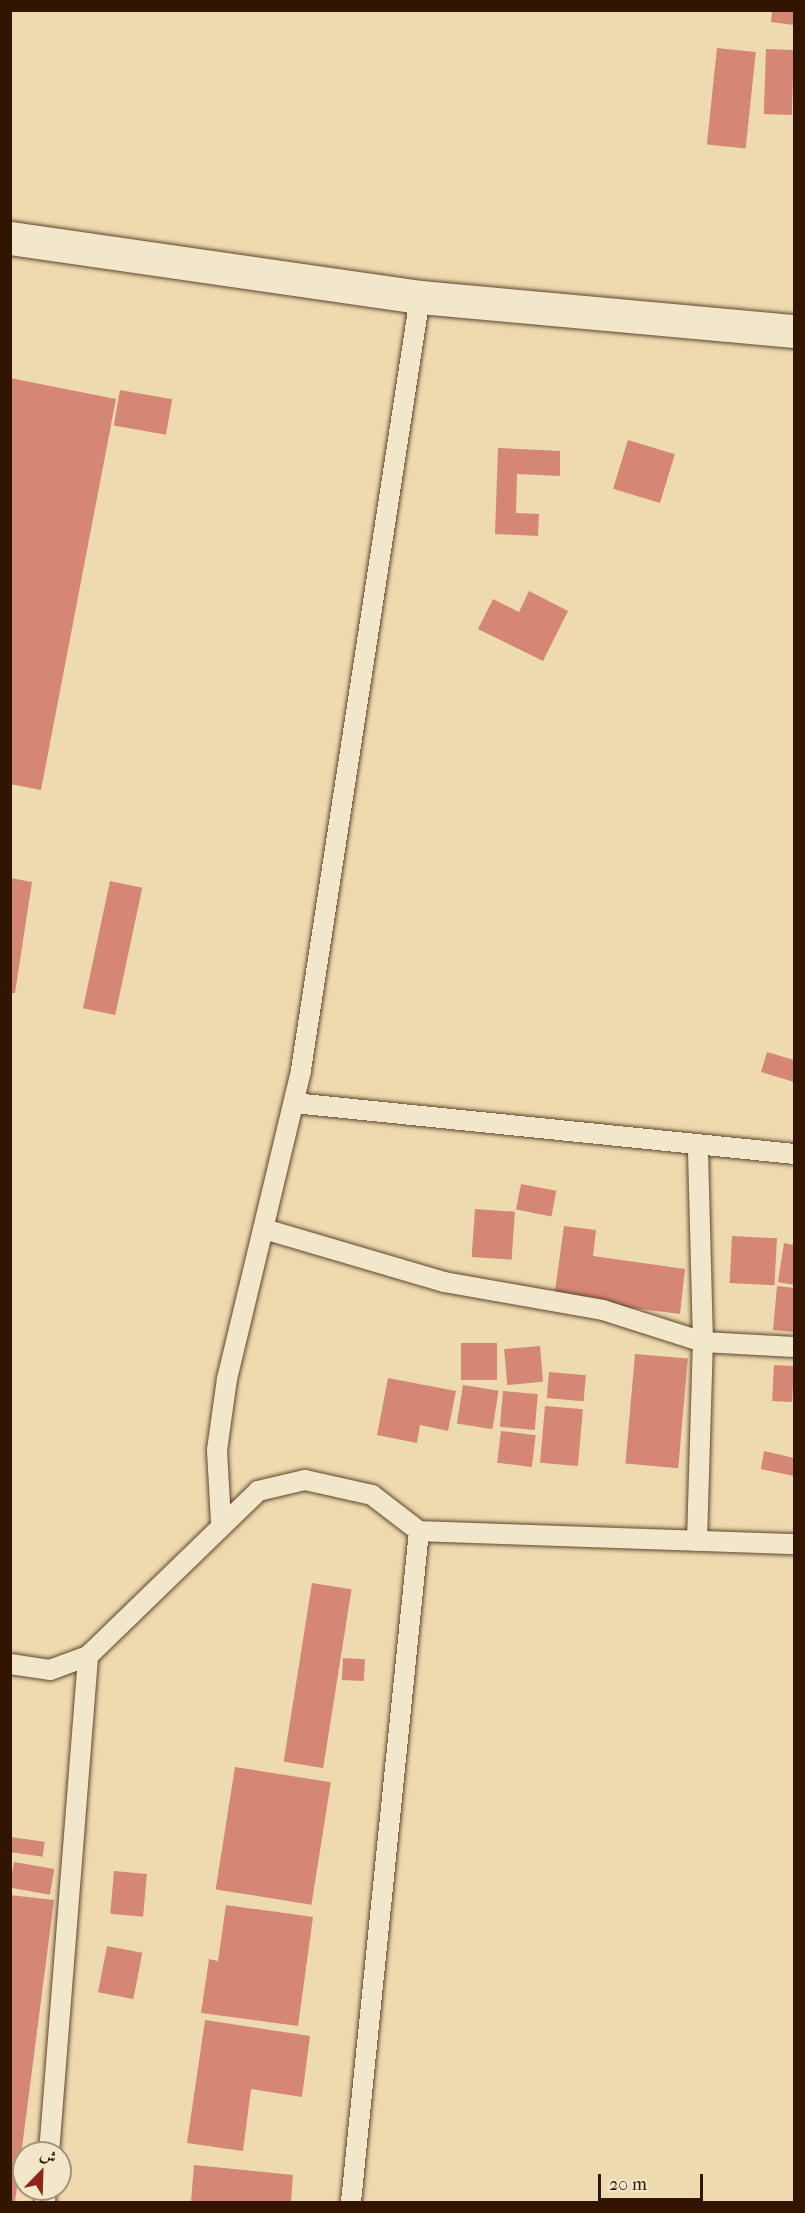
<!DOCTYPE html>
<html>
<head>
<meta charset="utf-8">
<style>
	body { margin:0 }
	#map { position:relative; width:805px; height:2213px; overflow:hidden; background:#eddaaf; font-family:"IM FELL French Canon",Amiri,serif }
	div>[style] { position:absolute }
	.building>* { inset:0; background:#d58776; transform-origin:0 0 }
	.roads { filter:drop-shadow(0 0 2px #60462c) drop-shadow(0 0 2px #60462c) }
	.service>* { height:20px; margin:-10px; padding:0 10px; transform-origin:10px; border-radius:10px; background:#f3e7cb }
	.minor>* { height:33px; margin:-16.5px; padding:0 16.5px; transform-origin:16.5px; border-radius:16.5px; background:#f3e7cb }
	span { translate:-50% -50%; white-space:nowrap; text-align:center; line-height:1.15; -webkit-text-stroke:4.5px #f3e7cb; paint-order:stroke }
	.frame { position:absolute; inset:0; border:12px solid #311500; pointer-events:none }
	.north { position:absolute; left:12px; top:2141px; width:60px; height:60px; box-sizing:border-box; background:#f3e7cb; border:2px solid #a5937a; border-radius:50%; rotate:23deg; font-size:16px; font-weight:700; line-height:24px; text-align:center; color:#311500 }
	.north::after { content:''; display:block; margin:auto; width:21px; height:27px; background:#8f2418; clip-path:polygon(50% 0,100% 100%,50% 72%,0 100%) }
	.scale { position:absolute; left:598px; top:2174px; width:105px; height:27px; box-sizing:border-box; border:3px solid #311500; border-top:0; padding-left:8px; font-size:18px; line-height:21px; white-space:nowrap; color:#311500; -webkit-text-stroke:4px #f3e7cb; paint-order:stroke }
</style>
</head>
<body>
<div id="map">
	<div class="building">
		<div style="clip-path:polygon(772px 10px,794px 10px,794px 25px,771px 22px)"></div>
		<div style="left:717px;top:48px;width:39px;height:97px;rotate:6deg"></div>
		<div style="left:766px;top:49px;width:28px;height:65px;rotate:2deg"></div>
		<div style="clip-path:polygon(10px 378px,116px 399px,41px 790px,10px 784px)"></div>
		<div style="left:120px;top:390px;width:53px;height:36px;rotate:10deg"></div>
		<div style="left:628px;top:440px;width:49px;height:51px;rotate:17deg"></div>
		<div style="clip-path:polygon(498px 448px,560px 451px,560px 476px,517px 474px,516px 513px,539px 514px,538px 536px,495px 534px)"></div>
		<div style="clip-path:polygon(529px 591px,568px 611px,543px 661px,478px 629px,493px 599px,519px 612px)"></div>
		<div style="clip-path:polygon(10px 878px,32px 882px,15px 993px,10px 993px)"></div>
		<div style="left:110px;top:881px;width:33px;height:130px;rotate:12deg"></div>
		<div style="clip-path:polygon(767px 1052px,794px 1060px,794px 1082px,761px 1072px)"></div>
		<div style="left:521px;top:1184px;width:36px;height:26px;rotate:11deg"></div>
		<div style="left:475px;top:1209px;width:40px;height:48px;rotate:4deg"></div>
		<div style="clip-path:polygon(564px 1226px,596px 1230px,593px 1256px,685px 1269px,680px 1314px,554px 1298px)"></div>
		<div style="left:732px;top:1236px;width:45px;height:47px;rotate:3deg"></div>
		<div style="clip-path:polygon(784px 1243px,794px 1245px,794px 1285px,778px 1282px)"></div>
		<div style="clip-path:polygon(777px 1286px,794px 1288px,794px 1332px,773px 1330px)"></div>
		<div style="left:461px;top:1343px;width:36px;height:37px"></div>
		<div style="left:540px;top:1346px;width:36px;height:36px;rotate:85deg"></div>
		<div style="left:635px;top:1354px;width:53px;height:110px;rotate:5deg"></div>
		<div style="left:774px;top:1365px;width:20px;height:36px;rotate:3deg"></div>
		<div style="left:549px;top:1372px;width:37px;height:26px;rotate:5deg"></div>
		<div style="clip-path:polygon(388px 1378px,456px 1391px,448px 1431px,420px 1425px,417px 1443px,377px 1435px)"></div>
		<div style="left:463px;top:1385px;width:36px;height:39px;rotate:9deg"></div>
		<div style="left:503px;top:1391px;width:35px;height:36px;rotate:5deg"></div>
		<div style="left:545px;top:1406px;width:38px;height:57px;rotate:5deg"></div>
		<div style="left:501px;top:1431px;width:35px;height:32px;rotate:7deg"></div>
		<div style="clip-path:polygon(764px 1451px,794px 1458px,794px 1476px,761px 1469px)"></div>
		<div style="left:312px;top:1583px;width:40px;height:181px;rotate:9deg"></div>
		<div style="left:343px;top:1658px;width:22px;height:22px;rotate:3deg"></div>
		<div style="left:235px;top:1767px;width:97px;height:124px;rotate:9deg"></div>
		<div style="left:10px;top:1837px;width:35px;height:15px;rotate:8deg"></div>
		<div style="left:14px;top:1862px;width:41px;height:26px;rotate:10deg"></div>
		<div style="left:114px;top:1871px;width:33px;height:43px;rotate:5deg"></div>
		<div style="clip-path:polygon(10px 1895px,54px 1900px,15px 2202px,10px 2202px)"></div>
		<div style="clip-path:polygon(226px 1905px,313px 1917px,298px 2026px,201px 2013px,209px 1959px,218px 1961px)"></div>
		<div style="left:107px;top:1946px;width:36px;height:47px;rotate:11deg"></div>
		<div style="clip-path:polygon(205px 2020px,310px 2036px,302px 2097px,251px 2089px,243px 2151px,187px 2143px)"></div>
		<div style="clip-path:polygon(194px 2165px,293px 2175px,291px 2202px,191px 2202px)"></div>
	</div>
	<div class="roads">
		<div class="service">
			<div style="left:294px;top:1103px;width:503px;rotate:5.82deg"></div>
			<div style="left:264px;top:1229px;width:188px;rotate:16.4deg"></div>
			<div style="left:444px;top:1282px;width:161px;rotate:10deg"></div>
			<div style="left:603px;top:1310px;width:105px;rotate:17.7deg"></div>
			<div style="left:703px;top:1342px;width:91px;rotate:3.1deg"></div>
			<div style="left:221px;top:1522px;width:72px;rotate:-93.2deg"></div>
			<div style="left:217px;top:1450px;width:72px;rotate:-82deg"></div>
			<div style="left:227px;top:1379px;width:318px;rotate:-76.5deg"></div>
			<div style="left:301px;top:1070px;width:782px;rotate:-81.25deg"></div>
			<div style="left:697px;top:1541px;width:199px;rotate:-88.3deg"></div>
			<div style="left:703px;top:1342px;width:197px;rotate:-91.5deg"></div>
			<div style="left:10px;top:1664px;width:40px;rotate:8.5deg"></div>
			<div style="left:50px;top:1670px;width:40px;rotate:-20.2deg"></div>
			<div style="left:88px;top:1656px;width:237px;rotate:-44.1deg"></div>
			<div style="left:258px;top:1491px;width:48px;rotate:-13.2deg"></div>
			<div style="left:305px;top:1480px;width:69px;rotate:12.6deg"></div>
			<div style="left:372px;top:1495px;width:59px;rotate:37.5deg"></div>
			<div style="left:419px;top:1531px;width:375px;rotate:2deg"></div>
			<div style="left:49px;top:2153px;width:499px;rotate:-85.5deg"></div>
			<div style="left:45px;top:2202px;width:13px;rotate:-86deg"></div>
			<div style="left:351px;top:2202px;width:674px;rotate:-84.21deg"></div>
		</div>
		<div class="minor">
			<div style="left:10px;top:238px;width:414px;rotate:8.2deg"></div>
			<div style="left:420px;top:297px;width:376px;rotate:5.2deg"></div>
		</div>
	</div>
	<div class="frame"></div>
	<div class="north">ش</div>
	<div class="scale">20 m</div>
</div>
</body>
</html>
